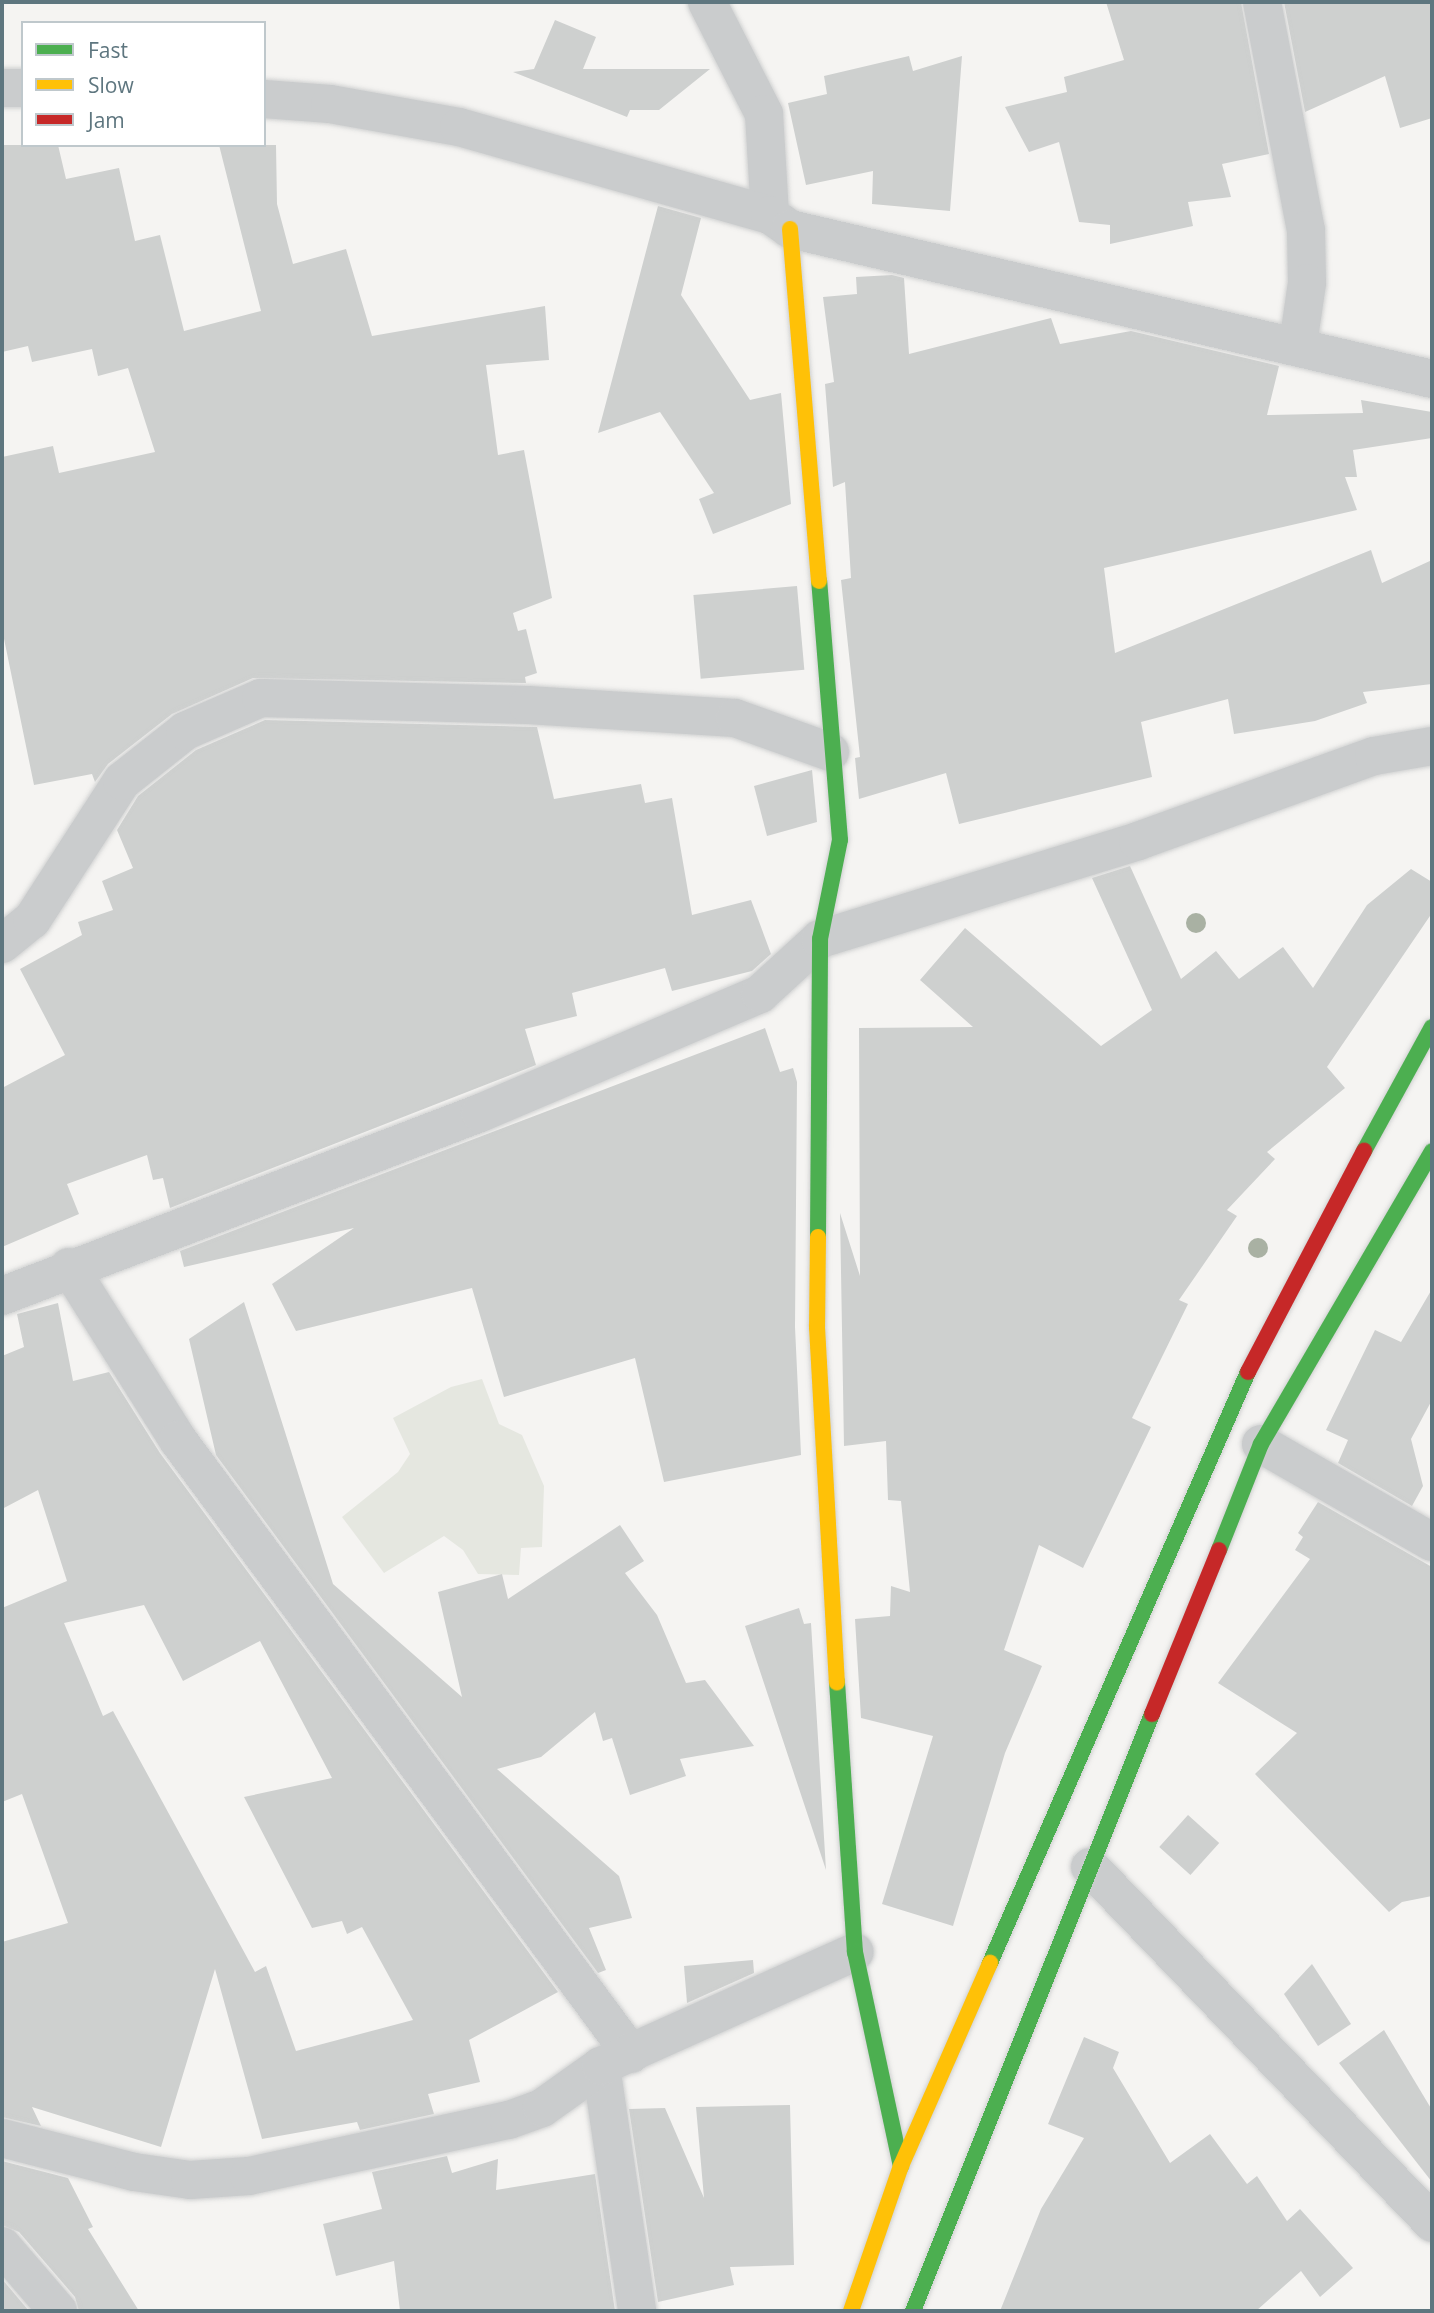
<!DOCTYPE html>
<html>
<head>
<meta charset="utf-8">
<style>
	body { margin:0 }
	#map { position:relative; width:1434px; height:2313px; overflow:hidden; background:#f5f4f2; font-family:"Open Sans",sans-serif }
	div>[style] { position:absolute }
	.green>* { inset:0; background:#e5e7e0 }
	.building>* { inset:0; background:#ced0cf; transform-origin:0 0 }
	.roads { filter:drop-shadow(0 0 2px #d0d1d1) drop-shadow(0 0 2px #d0d1d1) }
	.street>* { height:38px; margin:-19px; padding:0 19px; transform-origin:19px; border-radius:19px; background:#cacccd }
	.fast>* { height:16px; margin:-8px; padding:0 8px; transform-origin:8px; border-radius:8px; background:#4caf50 }
	.slow>* { height:16px; margin:-8px; padding:0 8px; transform-origin:8px; border-radius:8px; background:#ffc107 }
	.jam>* { height:16px; margin:-8px; padding:0 8px; transform-origin:8px; border-radius:8px; background:#c62828 }
	.trees>* { width:20px; height:20px; margin:-10px; border-radius:50%; background:#a9b1a3 }
	span { translate:-50% -50%; white-space:nowrap; text-align:center; line-height:1.15; -webkit-text-stroke:7px #fff; paint-order:stroke }
	.frame { position:absolute; inset:0; border:4px solid #5e767f; pointer-events:none }
	.legend { position:absolute; left:21px; top:21px; width:245px; height:126px; box-sizing:border-box; background:#fff; border:2px solid #bfc8cc; margin:0; padding:9px 12px; list-style:none; font-size:21px; color:#5e767f }
	.legend li { display:flex; align-items:center; gap:14px; height:35px }
	.legend b { width:35px; border:2px solid #bfc8cc }
</style>
</head>
<body>
<div id="map">
	<div class="green">
		<div style="clip-path:polygon(482px 1379px,499px 1424px,522px 1435px,544px 1486px,542px 1547px,521px 1548px,519px 1575px,478px 1574px,463px 1550px,444px 1536px,384px 1573px,342px 1517px,398px 1472px,410px 1454px,393px 1418px,451px 1387px)"></div>
	</div>
	<div class="building">
		<div style="clip-path:polygon(1106px 2px,1241px 2px,1269px 154px,1222px 164px,1231px 197px,1188px 202px,1193px 226px,1110px 244px,1110px 225px,1079px 222px,1059px 142px,1029px 152px,1005px 107px,1067px 92px,1064px 77px,1124px 60px)"></div>
		<div style="clip-path:polygon(1284px 2px,1432px 2px,1432px 118px,1400px 128px,1385px 76px,1305px 112px)"></div>
		<div style="clip-path:polygon(555px 20px,596px 37px,583px 69px,710px 69px,659px 110px,630px 110px,627px 117px,513px 72px,534px 69px)"></div>
		<div style="clip-path:polygon(909px 56px,913px 71px,962px 56px,950px 211px,872px 204px,873px 171px,806px 185px,788px 103px,827px 94px,824px 76px)"></div>
		<div style="clip-path:polygon(2px 145px,58px 145px,66px 179px,119px 168px,135px 241px,160px 235px,184px 331px,261px 311px,219px 145px,276px 145px,277px 204px,293px 264px,346px 249px,372px 336px,545px 306px,549px 360px,486px 365px,498px 455px,524px 450px,552px 598px,513px 613px,518px 631px,526px 629px,537px 673px,525px 677px,526px 683px,253px 678px,172px 714px,108px 764px,95px 782px,92px 774px,34px 785px,2px 629px,2px 457px,53px 446px,59px 473px,155px 452px,128px 368px,98px 376px,92px 349px,32px 362px,28px 346px,2px 352px)"></div>
		<div style="clip-path:polygon(658px 206px,701px 218px,681px 295px,750px 400px,781px 393px,791px 504px,713px 534px,699px 499px,714px 493px,660px 412px,598px 433px)"></div>
		<div style="clip-path:polygon(892px 275px,904px 278px,909px 354px,1051px 318px,1060px 344px,1131px 331px,1279px 366px,1267px 415px,1363px 413px,1361px 400px,1432px 412px,1432px 438px,1353px 450px,1357px 477px,1345px 477px,1357px 510px,1104px 568px,1115px 653px,1371px 550px,1382px 583px,1432px 560px,1432px 684px,1363px 692px,1367px 703px,1315px 721px,1234px 734px,1228px 699px,1141px 722px,1152px 777px,959px 824px,946px 773px,859px 799px,855px 758px,860px 757px,841px 580px,851px 578px,845px 482px,833px 487px,825px 384px,834px 382px,823px 297px,857px 294px,856px 277px)"></div>
		<div style="left:797px;top:586px;width:84px;height:104px;rotate:85deg"></div>
		<div style="clip-path:polygon(265px 720px,537px 727px,554px 799px,641px 784px,645px 803px,672px 798px,692px 915px,751px 900px,771px 954px,752px 971px,672px 991px,665px 968px,572px 993px,577px 1016px,525px 1029px,536px 1065px,170px 1208px,163px 1178px,153px 1180px,147px 1155px,67px 1184px,79px 1214px,2px 1247px,2px 1088px,65px 1055px,20px 969px,82px 935px,78px 922px,113px 910px,102px 881px,133px 868px,117px 830px,138px 796px,196px 750px)"></div>
		<div style="clip-path:polygon(812px 770px,817px 822px,767px 836px,754px 786px)"></div>
		<div style="clip-path:polygon(1130px 866px,1181px 979px,1216px 951px,1239px 979px,1283px 947px,1313px 988px,1367px 905px,1411px 869px,1432px 882px,1432px 913px,1327px 1067px,1345px 1088px,1267px 1152px,1275px 1159px,1227px 1210px,1237px 1216px,1179px 1300px,1188px 1304px,1132px 1418px,1151px 1427px,1083px 1568px,1039px 1545px,1004px 1650px,1042px 1666px,1005px 1753px,953px 1926px,882px 1904px,933px 1736px,861px 1718px,855px 1619px,890px 1616px,891px 1586px,910px 1592px,901px 1501px,888px 1500px,886px 1441px,844px 1446px,840px 1213px,860px 1276px,859px 1028px,973px 1027px,920px 980px,965px 928px,1101px 1046px,1152px 1010px,1092px 878px)"></div>
		<div style="clip-path:polygon(765px 1028px,780px 1072px,793px 1068px,797px 1082px,795px 1327px,801px 1455px,664px 1482px,635px 1358px,504px 1397px,472px 1288px,296px 1331px,272px 1284px,354px 1228px,184px 1267px,180px 1251px)"></div>
		<div style="clip-path:polygon(1432px 1289px,1432px 1400px,1411px 1439px,1423px 1486px,1412px 1506px,1338px 1463px,1348px 1440px,1326px 1430px,1375px 1330px,1401px 1342px)"></div>
		<div style="clip-path:polygon(244px 1302px,333px 1584px,462px 1697px,438px 1592px,502px 1574px,508px 1599px,620px 1525px,644px 1561px,625px 1573px,657px 1615px,686px 1683px,705px 1680px,754px 1746px,680px 1759px,686px 1776px,630px 1795px,612px 1738px,603px 1741px,595px 1712px,541px 1757px,497px 1769px,619px 1876px,632px 1918px,589px 1928px,606px 1970px,598px 1973px,216px 1455px,189px 1339px)"></div>
		<div style="clip-path:polygon(evenodd,58px 1303px,73px 1381px,109px 1372px,160px 1453px,558px 1992px,469px 2040px,480px 2082px,428px 2094px,434px 2114px,360px 2130px,357px 2122px,262px 2139px,215px 1969px,161px 2147px,32px 2107px,41px 2126px,2px 2117px,2px 1942px,68px 1923px,22px 1794px,2px 1802px,2px 1608px,67px 1581px,38px 1490px,2px 1509px,2px 1356px,24px 1347px,17px 1314px,58px 1303px,144px 1605px,183px 1681px,260px 1641px,332px 1778px,244px 1797px,312px 1928px,342px 1921px,347px 1934px,362px 1927px,413px 2020px,296px 2051px,266px 1966px,255px 1972px,113px 1711px,103px 1716px,64px 1623px,144px 1605px)"></div>
		<div style="clip-path:polygon(1318px 1502px,1432px 1567px,1432px 1896px,1402px 1902px,1389px 1912px,1255px 1774px,1297px 1733px,1218px 1683px,1310px 1559px,1295px 1550px,1303px 1537px,1298px 1533px)"></div>
		<div style="clip-path:polygon(799px 1608px,804px 1624px,811px 1623px,826px 1870px,745px 1626px)"></div>
		<div style="left:1188px;top:1815px;width:42px;height:43px;rotate:42deg"></div>
		<div style="clip-path:polygon(753px 1960px,754px 1973px,687px 2003px,684px 1966px)"></div>
		<div style="clip-path:polygon(1312px 1964px,1351px 2024px,1318px 2046px,1284px 1994px)"></div>
		<div style="clip-path:polygon(1384px 2030px,1432px 2110px,1432px 2182px,1339px 2063px)"></div>
		<div style="clip-path:polygon(1084px 2037px,1119px 2052px,1113px 2068px,1170px 2163px,1210px 2134px,1247px 2184px,1257px 2176px,1287px 2221px,1300px 2209px,1353px 2268px,1320px 2297px,1301px 2271px,1256px 2311px,1000px 2311px,1041px 2209px,1084px 2138px,1048px 2124px)"></div>
		<div style="clip-path:polygon(790px 2105px,794px 2265px,730px 2267px,734px 2285px,658px 2302px,629px 2109px,665px 2108px,704px 2198px,696px 2107px)"></div>
		<div style="clip-path:polygon(447px 2156px,452px 2173px,498px 2159px,496px 2190px,595px 2174px,615px 2311px,400px 2311px,394px 2261px,336px 2276px,323px 2224px,382px 2209px,372px 2172px)"></div>
		<div style="clip-path:polygon(2px 2161px,68px 2178px,93px 2227px,88px 2229px,139px 2311px,79px 2311px,75px 2297px,19px 2232px,2px 2225px)"></div>
		<div style="clip-path:polygon(2px 2279px,29px 2311px,2px 2311px)"></div>
	</div>
	<div class="roads">
		<div class="street">
			<div style="left:707px;top:2px;width:126px;rotate:63deg"></div>
			<div style="left:764px;top:114px;width:101px;rotate:86.6deg"></div>
			<div style="left:1262px;top:2px;width:232px;rotate:79.1deg"></div>
			<div style="left:1306px;top:230px;width:53px;rotate:88.9deg"></div>
			<div style="left:1307px;top:283px;width:63px;rotate:98.3deg"></div>
			<div style="left:2px;top:88px;width:21px"></div>
			<div style="left:264px;top:99px;width:66px;rotate:4.3deg"></div>
			<div style="left:330px;top:104px;width:131px;rotate:10.1deg"></div>
			<div style="left:459px;top:127px;width:323px;rotate:15.8deg"></div>
			<div style="left:770px;top:215px;width:24px;rotate:35deg"></div>
			<div style="left:790px;top:229px;width:659px;rotate:13.15deg"></div>
			<div style="left:2px;top:944px;width:38px;rotate:-39deg"></div>
			<div style="left:32px;top:920px;width:166px;rotate:-57.1deg"></div>
			<div style="left:122px;top:781px;width:80px;rotate:-38.4deg"></div>
			<div style="left:185px;top:731px;width:83px;rotate:-23.5deg"></div>
			<div style="left:261px;top:698px;width:267px;rotate:1.5deg"></div>
			<div style="left:528px;top:705px;width:207px;rotate:3.6deg"></div>
			<div style="left:735px;top:718px;width:101px;rotate:19.7deg"></div>
			<div style="left:69px;top:1267px;width:204px;rotate:57.8deg"></div>
			<div style="left:178px;top:1440px;width:763px;rotate:53.58deg"></div>
			<div style="left:2px;top:1296px;width:512px;rotate:-20.95deg"></div>
			<div style="left:480px;top:1113px;width:304px;rotate:-23deg"></div>
			<div style="left:760px;top:994px;width:81px;rotate:-42.5deg"></div>
			<div style="left:820px;top:939px;width:333px;rotate:-17.1deg"></div>
			<div style="left:1138px;top:841px;width:251px;rotate:-19.8deg"></div>
			<div style="left:1374px;top:756px;width:59px;rotate:-9.8deg"></div>
			<div style="left:1261px;top:1444px;width:197px;rotate:29.8deg"></div>
			<div style="left:1090px;top:1867px;width:494px;rotate:46.1deg"></div>
			<div style="left:601px;top:2066px;width:248px;rotate:81.6deg"></div>
			<div style="left:2px;top:2138px;width:136px;rotate:14.4deg"></div>
			<div style="left:134px;top:2172px;width:57px;rotate:8.1deg"></div>
			<div style="left:190px;top:2180px;width:59px;rotate:-3.9deg"></div>
			<div style="left:249px;top:2176px;width:266px;rotate:-12.2deg"></div>
			<div style="left:509px;top:2120px;width:35px;rotate:-20deg"></div>
			<div style="left:542px;top:2108px;width:72px;rotate:-35.4deg"></div>
			<div style="left:601px;top:2066px;width:278px;rotate:-24.2deg"></div>
			<div style="left:2px;top:2246px;width:86px;rotate:49.3deg"></div>
		</div>
		<div class="fast">
			<div style="left:1364px;top:1151px;width:141px;rotate:-61.3deg"></div>
			<div style="left:818px;top:1237px;width:298px;rotate:-89.6deg"></div>
			<div style="left:820px;top:939px;width:101px;rotate:-78.6deg"></div>
			<div style="left:840px;top:840px;width:260px;rotate:-94.6deg"></div>
			<div style="left:1219px;top:1550px;width:114px;rotate:-68.4deg"></div>
			<div style="left:1261px;top:1444px;width:339px;rotate:-59.7deg"></div>
			<div style="left:837px;top:1682px;width:271px;rotate:86.2deg"></div>
			<div style="left:855px;top:1952px;width:219px;rotate:77.9deg"></div>
			<div style="left:990px;top:1963px;width:645px;rotate:-66.42deg"></div>
			<div style="left:913px;top:2311px;width:643px;rotate:-68.18deg"></div>
		</div>
		<div class="slow">
			<div style="left:790px;top:229px;width:353px;rotate:85.3deg"></div>
			<div style="left:818px;top:1237px;width:90px;rotate:90.6deg"></div>
			<div style="left:817px;top:1327px;width:356px;rotate:86.8deg"></div>
			<div style="left:851px;top:2311px;width:153px;rotate:-71deg"></div>
			<div style="left:901px;top:2166px;width:222px;rotate:-66.3deg"></div>
		</div>
		<div class="jam">
			<div style="left:1248px;top:1372px;width:250px;rotate:-62.3deg"></div>
			<div style="left:1152px;top:1714px;width:177px;rotate:-67.8deg"></div>
		</div>
	</div>
	<div class="trees">
		<div style="left:1196px;top:923px"></div>
		<div style="left:1258px;top:1248px"></div>
	</div>
	<div class="frame"></div>
	<ul class="legend">
	<li><b style="height:9px;background:#4caf50"></b>Fast</li>
	<li><b style="height:9px;background:#ffc107"></b>Slow</li>
	<li><b style="height:9px;background:#c62828"></b>Jam</li>
	</ul>
</div>
</body>
</html>
